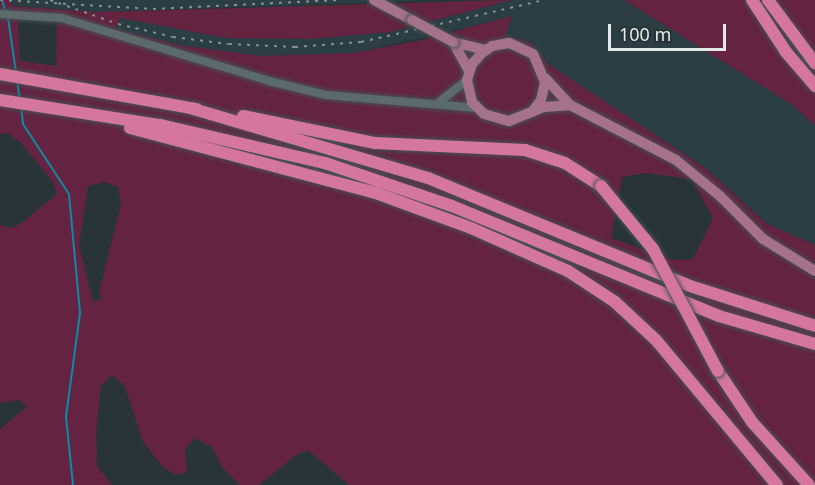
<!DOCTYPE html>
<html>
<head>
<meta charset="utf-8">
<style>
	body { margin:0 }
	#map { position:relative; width:815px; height:485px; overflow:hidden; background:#283437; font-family:"Noto Sans",sans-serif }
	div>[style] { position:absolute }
	.built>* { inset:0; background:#2a3e43 }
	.green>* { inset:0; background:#642341 }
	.stream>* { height:2px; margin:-1px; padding:0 1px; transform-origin:1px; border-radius:1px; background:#0b8ca0 }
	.roads { filter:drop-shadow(0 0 2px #465153) drop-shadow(0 0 2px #465153) }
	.minor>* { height:8px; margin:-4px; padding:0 4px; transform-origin:4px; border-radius:4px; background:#5c6a6c }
	.major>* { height:10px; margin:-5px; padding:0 5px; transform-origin:5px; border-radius:5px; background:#a57289 }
	.highway>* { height:12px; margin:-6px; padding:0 6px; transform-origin:6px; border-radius:6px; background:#d5779d }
	.rail>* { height:2px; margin-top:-1px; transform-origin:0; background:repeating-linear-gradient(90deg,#869092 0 3px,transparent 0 9px) }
	.bridges { filter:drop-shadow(0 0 2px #465153) drop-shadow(0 0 2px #465153) }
	.major-bridge>* { height:10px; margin:-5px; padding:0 5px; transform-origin:5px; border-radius:5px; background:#a57289 }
	.highway-bridge>* { height:12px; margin:-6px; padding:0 6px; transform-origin:6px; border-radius:6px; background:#d5779d }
	span { translate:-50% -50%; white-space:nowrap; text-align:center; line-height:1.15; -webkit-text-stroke:6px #283437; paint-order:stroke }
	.scale { position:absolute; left:608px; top:24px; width:118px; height:27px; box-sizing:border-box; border:3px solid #e1e9ea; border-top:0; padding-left:8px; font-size:18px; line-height:21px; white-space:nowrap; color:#e1e9ea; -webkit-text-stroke:4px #283437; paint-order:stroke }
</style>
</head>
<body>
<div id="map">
	<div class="built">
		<div style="clip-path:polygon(11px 0,434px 0,98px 12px,12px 6px)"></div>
		<div style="clip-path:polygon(512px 0,624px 0,791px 104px,815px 125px,815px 245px,768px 224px,704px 167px,548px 64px,544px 56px,519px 37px,504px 35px,511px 17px,353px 53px,262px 56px,184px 46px,116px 29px,120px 18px,227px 38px,309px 39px,390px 32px)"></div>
	</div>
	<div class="green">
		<div style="clip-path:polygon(evenodd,0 0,11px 0,12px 6px,98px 12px,512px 0,390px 32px,309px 39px,227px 38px,120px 18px,116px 29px,184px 46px,262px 56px,353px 53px,422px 40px,512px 16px,505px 35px,532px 43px,548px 64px,704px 167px,767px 224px,815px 245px,815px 485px,349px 485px,308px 450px,296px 455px,259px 485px,240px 485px,222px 467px,212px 447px,194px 438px,185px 450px,187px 472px,176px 475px,162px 466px,143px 442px,125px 386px,112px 375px,101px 386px,96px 433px,97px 466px,112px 485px,0 485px,0 429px,27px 407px,20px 400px,0 403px,0 225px,11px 228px,23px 222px,57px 194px,53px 182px,21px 143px,8px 133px,0 134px,0 0,47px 19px,57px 23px,56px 66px,20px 61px,18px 20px,47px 19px,0 0,645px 173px,691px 179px,713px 218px,693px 259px,673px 260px,611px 238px,622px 177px,645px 173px,0 0,104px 182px,118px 187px,121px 204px,99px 292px,102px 299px,93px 302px,79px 245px,88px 186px,104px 182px)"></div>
		<div style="clip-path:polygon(624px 0,815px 0,815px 125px,791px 104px)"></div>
	</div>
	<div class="stream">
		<div style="left:2px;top:0;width:14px;rotate:73deg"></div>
		<div style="left:8px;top:18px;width:55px;rotate:81.6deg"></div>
		<div style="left:17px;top:81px;width:18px;rotate:81deg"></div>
		<div style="left:21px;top:107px;width:17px;rotate:83deg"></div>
		<div style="left:23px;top:124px;width:84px;rotate:56.7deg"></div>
		<div style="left:69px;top:194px;width:120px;rotate:84.7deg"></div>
		<div style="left:80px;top:313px;width:105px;rotate:97.7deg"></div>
		<div style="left:66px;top:417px;width:68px;rotate:84.1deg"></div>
	</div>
	<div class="roads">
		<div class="minor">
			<div style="left:0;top:14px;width:62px;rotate:3.7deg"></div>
			<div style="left:62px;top:18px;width:216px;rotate:16.9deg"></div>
			<div style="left:269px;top:81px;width:59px;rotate:13.8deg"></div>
			<div style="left:326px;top:95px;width:152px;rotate:4.9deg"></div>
			<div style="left:439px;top:102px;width:36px;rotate:-38deg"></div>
		</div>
		<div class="major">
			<div style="left:374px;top:0;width:43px;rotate:27.8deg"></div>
			<div style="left:453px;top:42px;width:33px;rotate:61deg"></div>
			<div style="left:453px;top:42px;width:34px;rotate:14deg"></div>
			<div style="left:545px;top:78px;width:37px;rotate:47deg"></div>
			<div style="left:570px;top:105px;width:119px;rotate:27.4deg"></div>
			<div style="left:676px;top:160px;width:57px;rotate:39.3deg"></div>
			<div style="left:720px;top:196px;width:61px;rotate:45deg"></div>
			<div style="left:763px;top:239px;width:61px;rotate:31.6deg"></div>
			<div style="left:532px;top:112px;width:15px;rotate:-53deg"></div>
			<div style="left:541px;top:100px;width:18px;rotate:-77deg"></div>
			<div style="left:545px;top:82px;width:30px;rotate:-113deg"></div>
			<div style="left:533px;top:54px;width:26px;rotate:-155deg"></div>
			<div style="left:509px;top:43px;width:17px;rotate:170deg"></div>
			<div style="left:492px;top:46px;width:12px;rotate:145deg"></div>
			<div style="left:482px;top:53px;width:15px;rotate:132deg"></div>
			<div style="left:472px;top:64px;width:17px;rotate:107deg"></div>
			<div style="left:467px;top:80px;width:23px;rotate:77deg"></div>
			<div style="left:472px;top:102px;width:17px;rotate:45deg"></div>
			<div style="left:484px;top:114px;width:26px;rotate:16deg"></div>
			<div style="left:509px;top:121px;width:38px;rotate:-22deg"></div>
			<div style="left:544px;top:107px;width:26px;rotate:-4deg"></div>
		</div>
		<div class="highway">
			<div style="left:752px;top:0;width:62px;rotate:56.8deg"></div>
			<div style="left:786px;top:52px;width:45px;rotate:49.5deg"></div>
			<div style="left:768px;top:0;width:79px;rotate:53.3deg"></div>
			<div style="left:0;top:74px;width:200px;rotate:10.1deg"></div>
			<div style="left:0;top:100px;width:162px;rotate:8.9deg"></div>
			<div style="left:160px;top:125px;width:169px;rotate:13deg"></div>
			<div style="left:325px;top:163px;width:134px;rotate:18.7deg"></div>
			<div style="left:452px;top:206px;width:289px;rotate:22.4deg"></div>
			<div style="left:719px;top:316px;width:100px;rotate:16.3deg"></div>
			<div style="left:190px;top:108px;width:248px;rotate:16.4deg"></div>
			<div style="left:428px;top:178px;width:283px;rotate:22.4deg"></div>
			<div style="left:690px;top:286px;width:131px;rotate:17.7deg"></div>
			<div style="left:243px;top:116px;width:135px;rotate:11.6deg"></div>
			<div style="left:375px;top:143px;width:150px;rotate:2.7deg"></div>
			<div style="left:525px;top:150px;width:42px;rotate:18deg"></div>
			<div style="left:565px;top:163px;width:43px;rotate:32.6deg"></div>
			<div style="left:130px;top:128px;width:254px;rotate:14.8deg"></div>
			<div style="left:376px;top:193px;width:101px;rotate:20.2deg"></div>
			<div style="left:471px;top:228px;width:106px;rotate:23.9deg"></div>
			<div style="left:568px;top:271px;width:56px;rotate:33.4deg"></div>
			<div style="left:615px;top:302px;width:56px;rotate:42.8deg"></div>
			<div style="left:656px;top:340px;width:189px;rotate:50.2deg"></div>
			<div style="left:718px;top:371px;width:61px;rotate:56.3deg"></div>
			<div style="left:752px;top:422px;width:85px;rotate:47.9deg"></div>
		</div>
	</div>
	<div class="rail">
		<div style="left:0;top:0;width:153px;rotate:3.4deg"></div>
		<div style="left:153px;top:9px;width:186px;rotate:-2.8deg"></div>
		<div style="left:50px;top:0;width:72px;rotate:19.4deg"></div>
		<div style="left:118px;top:24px;width:57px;rotate:13.3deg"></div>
		<div style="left:173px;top:37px;width:56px;rotate:7.1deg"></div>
		<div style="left:229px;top:44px;width:66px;rotate:2.6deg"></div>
		<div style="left:295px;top:47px;width:66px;rotate:-4.3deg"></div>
		<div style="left:361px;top:42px;width:188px;rotate:-12.9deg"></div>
	</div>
	<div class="bridges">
		<div class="major-bridge">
			<div style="left:412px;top:20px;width:47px;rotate:28.2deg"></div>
		</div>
		<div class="highway-bridge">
			<div style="left:601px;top:186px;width:82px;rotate:50.5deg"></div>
			<div style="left:653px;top:249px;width:138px;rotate:62deg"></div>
		</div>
	</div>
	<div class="scale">100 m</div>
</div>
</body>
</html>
